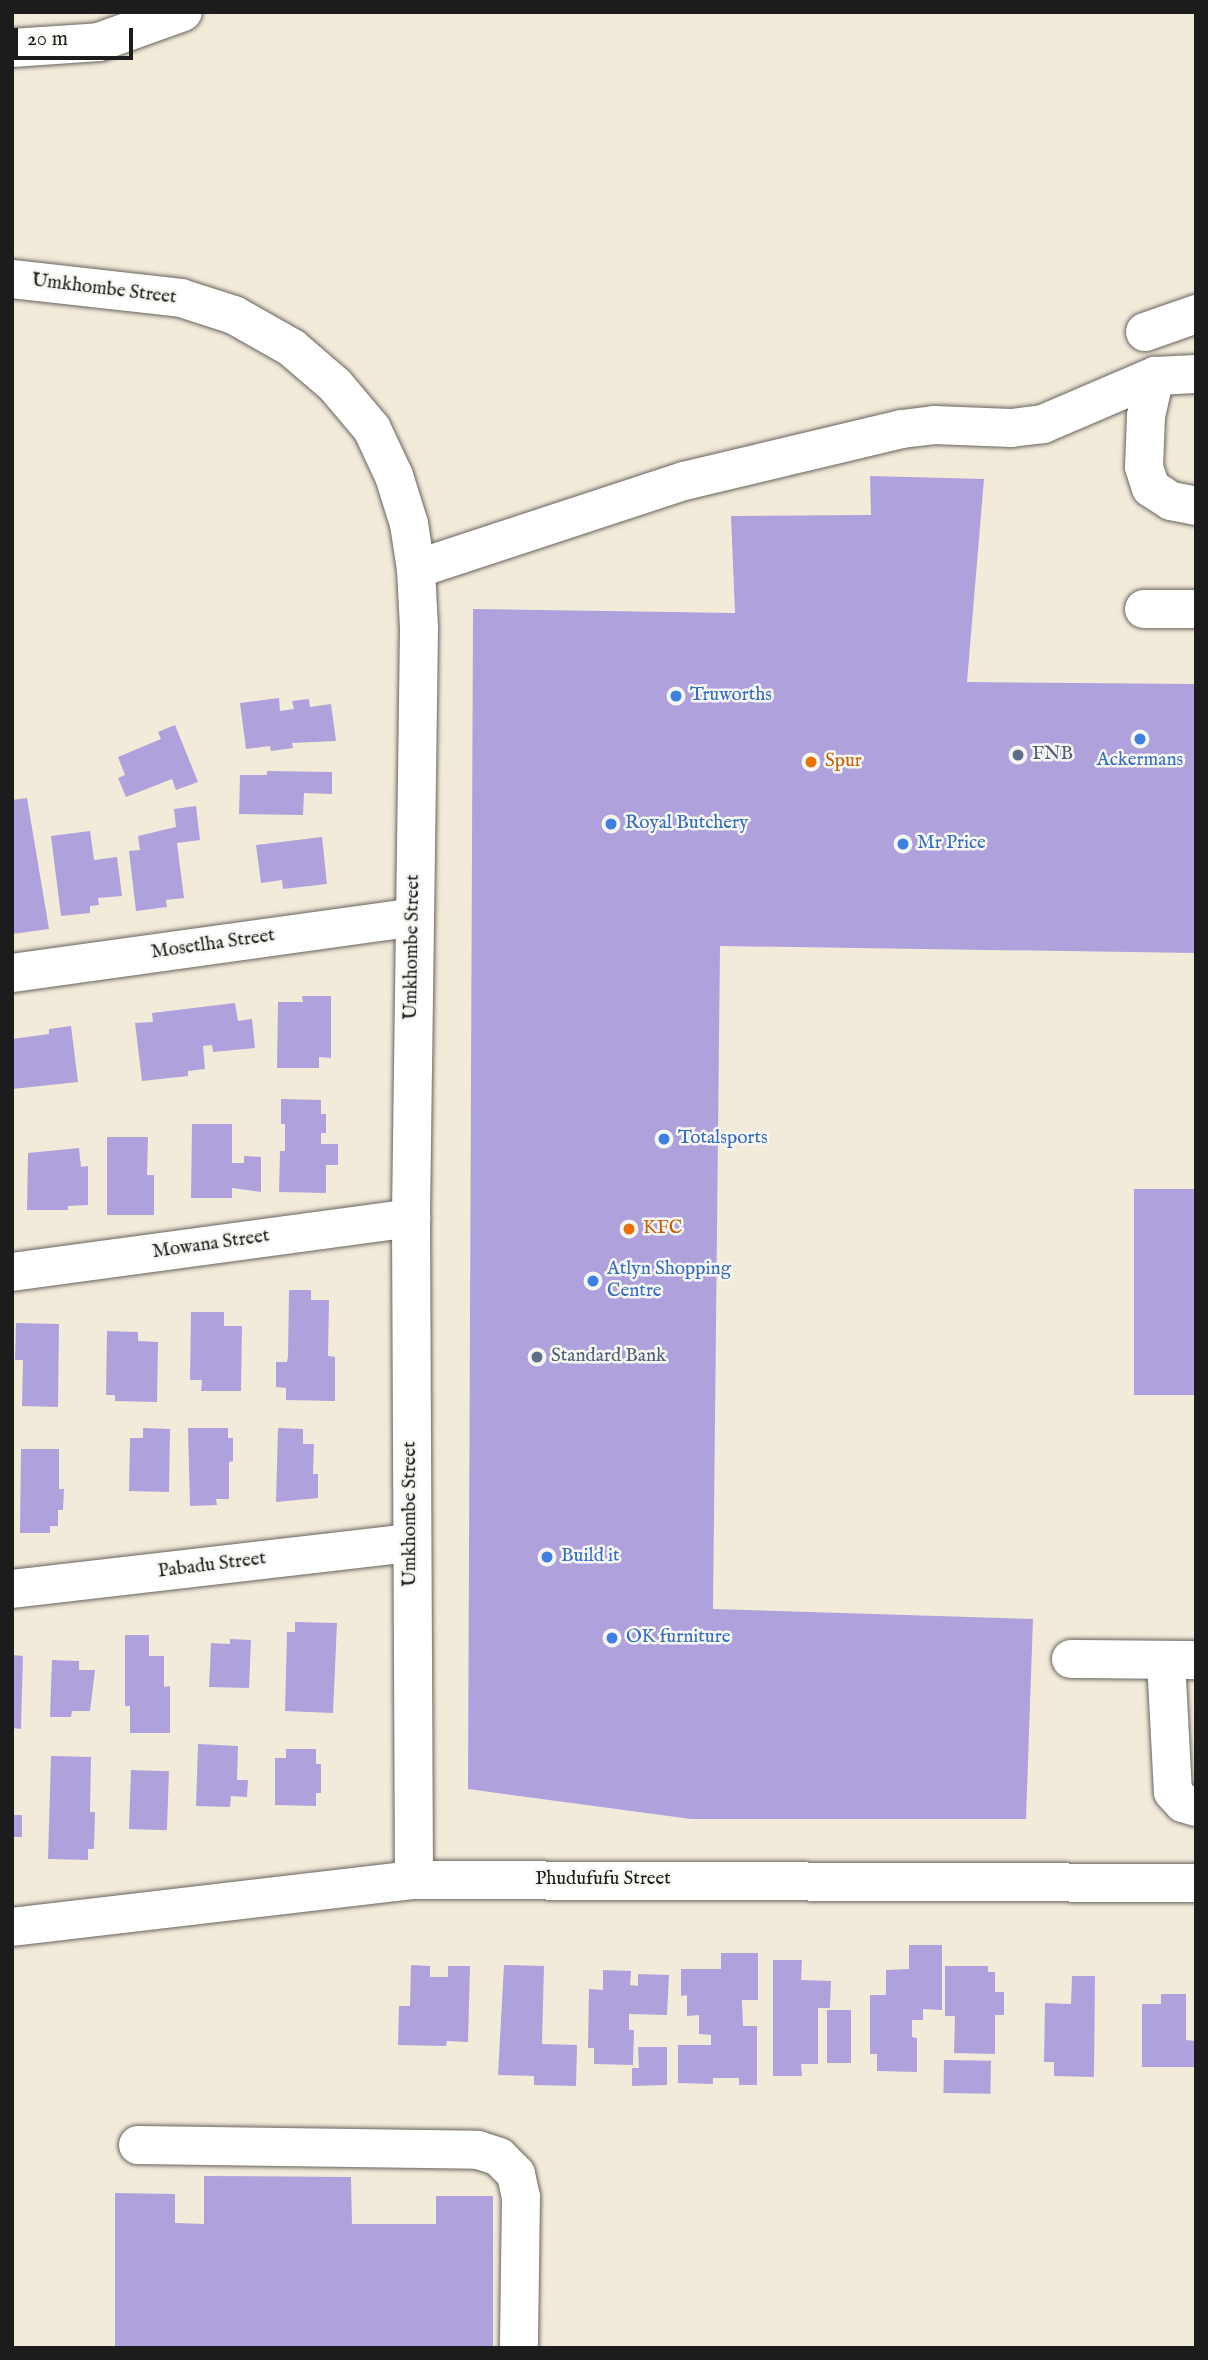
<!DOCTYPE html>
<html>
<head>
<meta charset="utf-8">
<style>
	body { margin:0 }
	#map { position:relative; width:1208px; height:2360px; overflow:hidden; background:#f3ebda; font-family:"IM FELL English",serif }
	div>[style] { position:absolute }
	.building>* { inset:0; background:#afa1dc; transform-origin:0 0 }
	.roads { filter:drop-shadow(0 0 2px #67645e) drop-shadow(0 0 2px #67645e) }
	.minor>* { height:38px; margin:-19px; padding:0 19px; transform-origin:19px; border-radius:19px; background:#fff }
	.dots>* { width:19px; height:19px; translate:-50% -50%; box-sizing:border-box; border:4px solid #f6f6f2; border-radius:50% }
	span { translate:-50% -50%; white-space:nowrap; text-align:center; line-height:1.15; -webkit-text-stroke:5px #f6f6f2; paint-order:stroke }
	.street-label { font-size:19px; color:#1c1c1c }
	.shop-label { font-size:19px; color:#366cbe }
	.left { translate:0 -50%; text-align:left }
	.service-label { font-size:19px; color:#4e5e75 }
	.food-label { font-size:19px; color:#c56008 }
	.frame { position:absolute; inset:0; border:14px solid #1c1c1c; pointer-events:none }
	.scale { position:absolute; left:14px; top:28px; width:119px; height:32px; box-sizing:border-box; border:4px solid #1c1c1c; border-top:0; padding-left:9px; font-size:21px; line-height:24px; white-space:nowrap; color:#1c1c1c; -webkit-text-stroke:5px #f6f6f2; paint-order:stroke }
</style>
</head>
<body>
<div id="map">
	<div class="building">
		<div style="clip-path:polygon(870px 476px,984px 479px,967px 682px,1196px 684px,1196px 953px,720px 946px,713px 1609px,1033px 1619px,1026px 1819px,691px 1819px,468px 1789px,473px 609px,735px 613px,731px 516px,871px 515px)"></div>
		<div style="clip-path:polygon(279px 698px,280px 711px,294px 709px,292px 701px,309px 699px,310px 707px,331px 704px,336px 741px,292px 743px,293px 748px,271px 751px,270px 746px,246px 749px,240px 703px)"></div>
		<div style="clip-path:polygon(175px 725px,198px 782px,176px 790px,172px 779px,126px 797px,118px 778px,125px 775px,118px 757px,161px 739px,158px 732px)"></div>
		<div style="clip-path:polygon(267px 771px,332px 772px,332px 794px,304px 793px,303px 815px,239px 814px,240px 775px,267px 775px)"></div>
		<div style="clip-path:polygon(27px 798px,49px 929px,12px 934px,12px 800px)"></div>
		<div style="clip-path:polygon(196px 806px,200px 840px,177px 843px,184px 898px,166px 900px,167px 907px,136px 911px,129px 851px,140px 850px,138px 836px,176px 827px,174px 809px)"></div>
		<div style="clip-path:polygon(90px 831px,94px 860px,117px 857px,122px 896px,98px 898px,99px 905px,90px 906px,90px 913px,61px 916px,51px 836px)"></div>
		<div style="clip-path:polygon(322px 837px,327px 884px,283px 889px,282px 880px,261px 883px,256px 845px)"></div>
		<div style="clip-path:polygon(302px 996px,331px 996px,331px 1058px,319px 1057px,319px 1068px,277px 1068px,278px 1002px,303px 1002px)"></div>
		<div style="clip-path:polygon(235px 1003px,238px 1021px,252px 1019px,255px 1048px,213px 1052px,212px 1045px,203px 1046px,205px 1069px,188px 1071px,188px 1076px,142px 1081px,135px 1023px,153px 1022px,152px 1013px)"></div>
		<div style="clip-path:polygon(71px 1026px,78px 1082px,12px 1089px,12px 1039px,49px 1034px,49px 1029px)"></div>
		<div style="clip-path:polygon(281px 1099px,321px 1100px,321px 1114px,326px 1114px,326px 1133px,321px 1133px,321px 1144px,338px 1144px,338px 1165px,326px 1165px,326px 1193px,279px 1192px,280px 1151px,285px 1151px,285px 1124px,281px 1124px)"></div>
		<div style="clip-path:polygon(192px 1124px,232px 1124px,232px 1163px,244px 1163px,244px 1156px,261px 1157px,261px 1192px,232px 1188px,232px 1198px,191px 1198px)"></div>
		<div style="clip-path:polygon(107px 1137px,148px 1137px,147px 1175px,154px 1175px,154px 1215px,107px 1215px)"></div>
		<div style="clip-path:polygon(79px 1148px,81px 1167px,88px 1166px,88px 1205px,68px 1206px,68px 1210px,27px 1210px,28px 1153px)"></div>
		<div style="left:1134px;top:1189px;width:62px;height:206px"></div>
		<div style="clip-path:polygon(289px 1290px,311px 1290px,311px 1300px,329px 1300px,328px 1356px,335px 1357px,335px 1401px,286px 1400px,286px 1388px,276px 1387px,276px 1362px,287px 1362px,288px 1356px)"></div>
		<div style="clip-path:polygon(191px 1312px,224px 1312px,224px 1326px,242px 1326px,241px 1391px,201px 1391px,202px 1380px,190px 1380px)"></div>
		<div style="clip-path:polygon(16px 1323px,59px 1324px,58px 1407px,22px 1406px,23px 1360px,15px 1360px)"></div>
		<div style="clip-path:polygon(107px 1331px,138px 1332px,138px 1341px,158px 1342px,157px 1402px,115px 1401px,115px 1395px,106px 1395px)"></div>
		<div style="clip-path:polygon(143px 1428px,170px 1429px,169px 1492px,129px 1491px,130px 1438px,143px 1438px)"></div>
		<div style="clip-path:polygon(188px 1428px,228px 1428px,228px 1438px,233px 1438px,233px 1461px,229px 1462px,229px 1499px,216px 1499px,217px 1505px,190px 1506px)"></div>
		<div style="clip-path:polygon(278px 1428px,303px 1429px,303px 1444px,314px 1444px,313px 1474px,318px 1474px,318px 1498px,276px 1502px)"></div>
		<div style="clip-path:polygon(21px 1449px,59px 1449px,59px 1489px,64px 1489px,63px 1510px,58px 1510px,58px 1526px,50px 1526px,50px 1533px,20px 1533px)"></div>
		<div style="clip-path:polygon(295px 1622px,337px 1623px,333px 1713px,285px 1711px,287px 1632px,295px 1632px)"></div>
		<div style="clip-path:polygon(125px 1635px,149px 1635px,149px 1656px,164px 1656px,164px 1687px,170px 1686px,170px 1733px,130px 1733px,130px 1706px,125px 1706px)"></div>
		<div style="clip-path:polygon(230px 1639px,251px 1640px,249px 1688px,209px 1687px,211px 1643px,230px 1644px)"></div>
		<div style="clip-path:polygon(12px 1655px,23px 1656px,21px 1729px,12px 1728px)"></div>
		<div style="clip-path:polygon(52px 1660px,79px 1661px,79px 1670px,95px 1670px,90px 1711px,72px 1711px,71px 1717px,50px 1717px)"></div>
		<div style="clip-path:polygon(198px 1744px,238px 1746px,237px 1780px,248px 1780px,247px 1797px,231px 1796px,230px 1807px,196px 1806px)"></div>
		<div style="clip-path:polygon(286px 1749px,316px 1749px,316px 1764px,321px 1764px,321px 1793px,316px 1793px,316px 1806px,275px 1805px,275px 1758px,286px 1758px)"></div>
		<div style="clip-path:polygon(51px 1756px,91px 1757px,90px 1812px,95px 1812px,94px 1849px,88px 1849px,88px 1860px,48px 1859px)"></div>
		<div style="left:131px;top:1770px;width:38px;height:59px;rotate:2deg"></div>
		<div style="left:12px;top:1815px;width:10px;height:22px"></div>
		<div style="clip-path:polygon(909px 1945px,942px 1945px,942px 2010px,923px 2009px,923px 2020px,912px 2020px,912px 2037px,917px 2038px,917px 2072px,877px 2071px,877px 2054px,870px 2054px,870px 1995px,886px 1995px,886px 1970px,909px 1969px)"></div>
		<div style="clip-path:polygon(721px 1953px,758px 1953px,758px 2000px,742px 2000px,743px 2026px,757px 2026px,757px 2085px,739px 2085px,739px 2078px,713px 2078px,713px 2084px,678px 2083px,678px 2045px,711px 2045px,711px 2035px,699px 2034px,699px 2015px,687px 2016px,687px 1995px,681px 1996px,681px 1969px,721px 1969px)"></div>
		<div style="clip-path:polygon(773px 1960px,802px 1960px,801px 1980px,831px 1981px,830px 2008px,818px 2008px,818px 2064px,801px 2064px,802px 2076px,773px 2076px)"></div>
		<div style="clip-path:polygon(411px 1965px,430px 1966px,430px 1977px,448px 1977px,448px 1966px,470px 1966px,468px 2042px,447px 2041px,446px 2046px,398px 2045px,399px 2006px,410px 2006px)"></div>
		<div style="clip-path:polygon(504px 1965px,544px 1966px,542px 2044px,577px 2045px,576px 2086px,534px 2085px,534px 2076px,498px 2075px)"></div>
		<div style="clip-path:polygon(945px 1966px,988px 1966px,988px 1972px,995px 1972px,995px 1992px,1004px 1992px,1004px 2015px,995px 2015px,995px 2054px,954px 2053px,955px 2016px,945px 2016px)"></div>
		<div style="clip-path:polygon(603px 1970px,631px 1971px,630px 1985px,638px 1986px,638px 1974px,669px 1975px,667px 2015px,629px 2014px,629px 2030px,634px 2030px,633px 2065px,594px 2064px,594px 2048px,588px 2048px,589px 1989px,603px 1990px)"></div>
		<div style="clip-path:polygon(1072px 1976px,1095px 1976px,1094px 2077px,1054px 2076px,1054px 2062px,1044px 2062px,1045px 2003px,1071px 2004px)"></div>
		<div style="clip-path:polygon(1161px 1994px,1186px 1994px,1186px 2040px,1196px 2041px,1196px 2067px,1142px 2067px,1142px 2004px,1161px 2004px)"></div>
		<div style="left:827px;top:2010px;width:24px;height:53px"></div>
		<div style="clip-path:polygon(638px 2047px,667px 2047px,667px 2085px,632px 2086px,632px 2068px,639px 2068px)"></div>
		<div style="left:944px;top:2060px;width:47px;height:33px;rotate:1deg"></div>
		<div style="clip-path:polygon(204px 2176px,351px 2177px,352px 2224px,436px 2224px,436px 2196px,493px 2196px,493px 2348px,115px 2348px,115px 2193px,175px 2194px,175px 2223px,204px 2224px)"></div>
	</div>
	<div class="roads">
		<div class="minor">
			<div style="left:12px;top:48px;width:87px;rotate:-3.9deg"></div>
			<div style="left:99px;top:42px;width:89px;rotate:-19.7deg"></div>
			<div style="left:12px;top:279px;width:170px;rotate:6.4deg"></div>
			<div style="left:181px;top:298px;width:56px;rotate:17.8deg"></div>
			<div style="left:234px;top:315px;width:67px;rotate:29.6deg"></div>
			<div style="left:292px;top:348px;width:57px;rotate:40.7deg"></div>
			<div style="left:335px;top:385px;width:57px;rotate:49.9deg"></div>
			<div style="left:372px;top:429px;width:52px;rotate:64.9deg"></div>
			<div style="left:394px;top:476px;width:50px;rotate:72.6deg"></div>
			<div style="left:409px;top:524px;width:46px;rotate:81.2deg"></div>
			<div style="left:416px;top:569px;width:59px;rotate:87.1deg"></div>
			<div style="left:419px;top:628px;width:590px;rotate:90.78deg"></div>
			<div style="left:411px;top:1218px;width:662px;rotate:89.74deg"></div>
			<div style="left:1145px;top:332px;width:54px;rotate:-19.4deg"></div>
			<div style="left:1196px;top:374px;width:41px;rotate:177.2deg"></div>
			<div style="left:1155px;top:376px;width:41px;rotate:102.7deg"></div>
			<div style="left:1146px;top:416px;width:51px;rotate:92.2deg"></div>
			<div style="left:1144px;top:467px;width:22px;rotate:72deg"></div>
			<div style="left:1151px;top:488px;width:24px;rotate:33deg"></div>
			<div style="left:1171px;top:501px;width:25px;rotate:11deg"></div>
			<div style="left:416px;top:569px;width:282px;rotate:-18.2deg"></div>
			<div style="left:684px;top:481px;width:224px;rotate:-13.4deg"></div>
			<div style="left:902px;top:429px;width:32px;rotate:-7deg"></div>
			<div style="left:934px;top:425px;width:77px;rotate:2.2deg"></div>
			<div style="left:1011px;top:428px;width:32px;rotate:-7deg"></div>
			<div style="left:1043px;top:424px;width:122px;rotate:-23.2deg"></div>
			<div style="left:1144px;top:609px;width:52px"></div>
			<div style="left:12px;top:973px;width:405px;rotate:-7.9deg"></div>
			<div style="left:12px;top:1272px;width:403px;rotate:-7.7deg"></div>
			<div style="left:12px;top:1589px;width:402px;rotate:-6.6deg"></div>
			<div style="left:1071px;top:1659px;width:125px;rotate:0.5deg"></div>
			<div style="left:1166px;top:1660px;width:132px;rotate:87deg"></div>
			<div style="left:1173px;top:1792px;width:15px;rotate:48deg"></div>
			<div style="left:1183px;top:1803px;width:14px;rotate:17deg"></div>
			<div style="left:12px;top:1927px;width:405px;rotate:-6.7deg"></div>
			<div style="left:414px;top:1880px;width:782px;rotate:0.22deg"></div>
			<div style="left:138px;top:2145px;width:340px;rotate:0.8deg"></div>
			<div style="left:478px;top:2150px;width:22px;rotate:18deg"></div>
			<div style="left:499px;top:2157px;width:24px;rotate:45deg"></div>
			<div style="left:516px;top:2174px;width:24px;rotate:78deg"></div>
			<div style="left:521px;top:2197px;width:151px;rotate:90.8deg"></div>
		</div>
	</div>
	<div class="dots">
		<div style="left:676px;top:696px;background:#3f7fe0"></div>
		<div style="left:1140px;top:739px;background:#3f7fe0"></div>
		<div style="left:1018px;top:755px;background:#5c6f8a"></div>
		<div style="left:811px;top:762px;background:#e8710a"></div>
		<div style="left:611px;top:824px;background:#3f7fe0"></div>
		<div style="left:903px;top:844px;background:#3f7fe0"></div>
		<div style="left:664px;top:1139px;background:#3f7fe0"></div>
		<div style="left:629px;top:1229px;background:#e8710a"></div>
		<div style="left:593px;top:1281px;background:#3f7fe0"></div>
		<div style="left:537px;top:1357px;background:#5c6f8a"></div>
		<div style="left:547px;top:1557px;background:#3f7fe0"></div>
		<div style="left:612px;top:1638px;background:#3f7fe0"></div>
	</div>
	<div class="street-label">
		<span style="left:104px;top:290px;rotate:7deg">Umkhombe Street</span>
		<span style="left:213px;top:945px;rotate:-8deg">Mosetlha Street</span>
		<span style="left:413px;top:947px;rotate:-89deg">Umkhombe Street</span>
		<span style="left:211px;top:1245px;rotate:-8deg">Mowana Street</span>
		<span style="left:411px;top:1514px;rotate:-90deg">Umkhombe Street</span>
		<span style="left:212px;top:1566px;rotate:-7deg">Pabadu Street</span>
		<span style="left:603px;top:1880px">Phudufufu Street</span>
	</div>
	<div class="shop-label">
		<span class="left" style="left:690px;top:696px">Truworths</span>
		<span style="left:1140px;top:761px">Ackermans</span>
		<span class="left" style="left:625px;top:824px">Royal Butchery</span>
		<span class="left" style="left:917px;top:844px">Mr Price</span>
		<span class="left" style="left:678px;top:1139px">Totalsports</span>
		<span class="left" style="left:607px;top:1281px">Atlyn Shopping<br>Centre</span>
		<span class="left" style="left:561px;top:1557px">Build it</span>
		<span class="left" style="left:626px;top:1638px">OK furniture</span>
	</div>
	<div class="service-label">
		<span class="left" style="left:1032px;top:755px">FNB</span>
		<span class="left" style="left:551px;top:1357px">Standard Bank</span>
	</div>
	<div class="food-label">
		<span class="left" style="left:825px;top:762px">Spur</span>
		<span class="left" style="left:643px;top:1229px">KFC</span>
	</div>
	<div class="frame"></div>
	<div class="scale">20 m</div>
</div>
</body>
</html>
